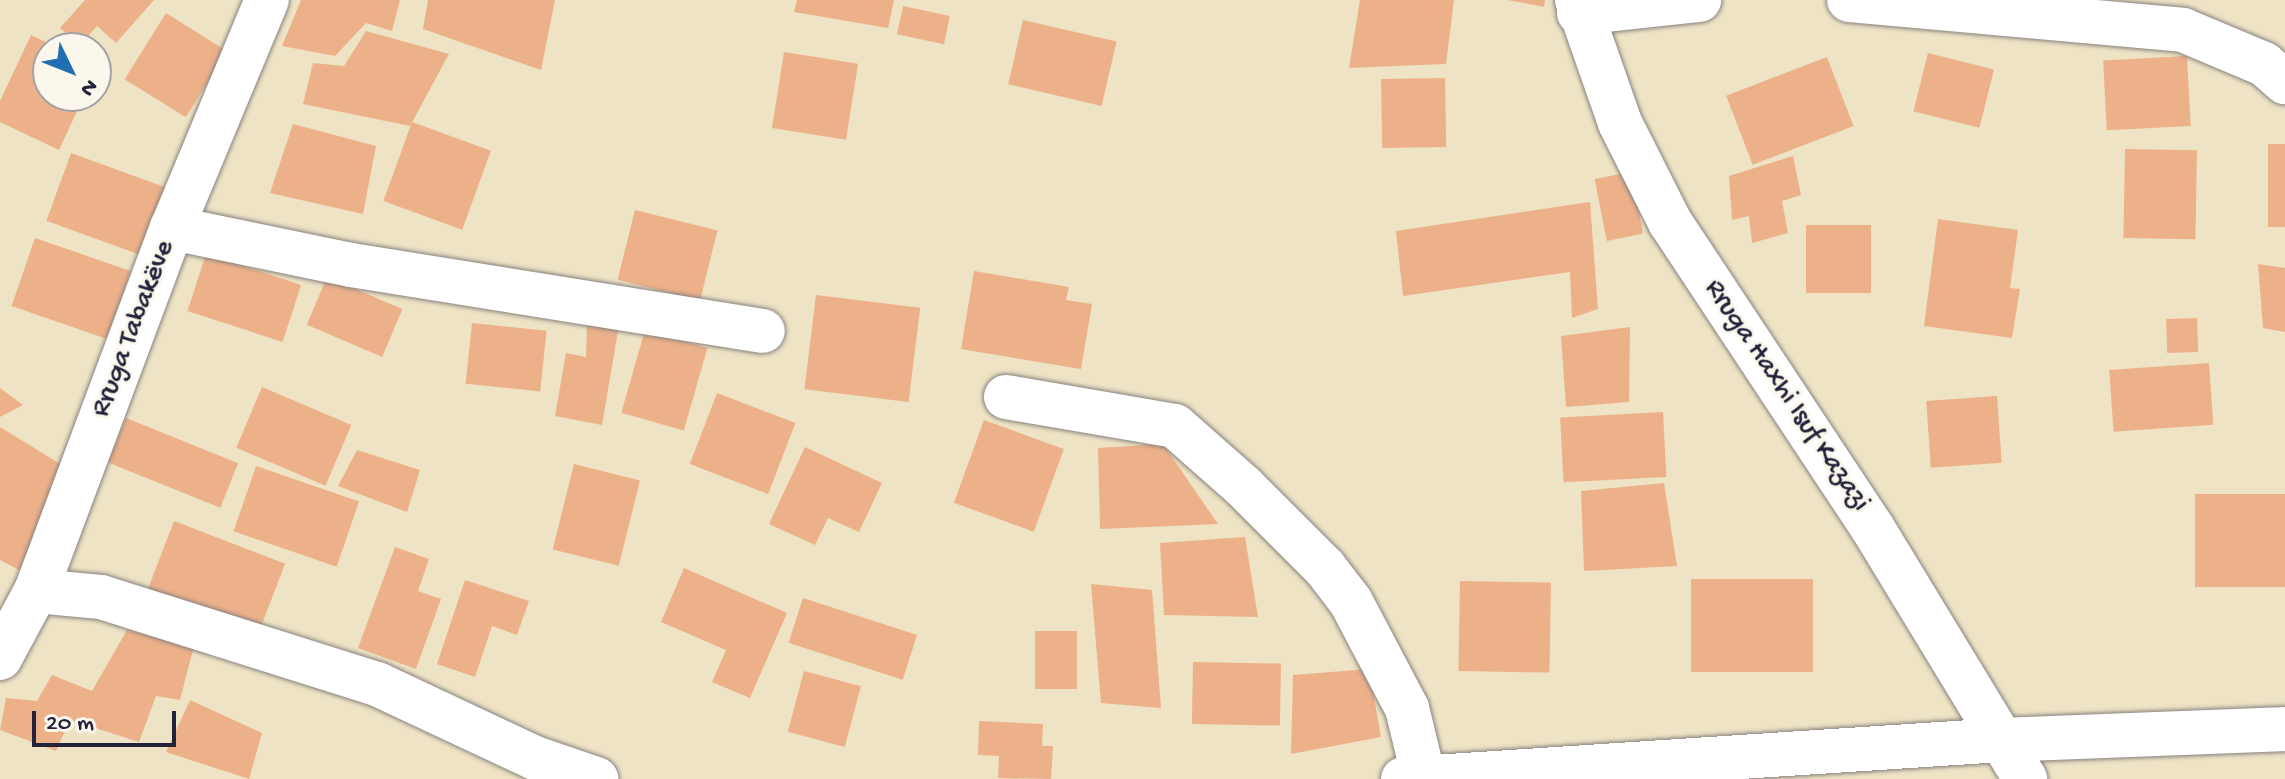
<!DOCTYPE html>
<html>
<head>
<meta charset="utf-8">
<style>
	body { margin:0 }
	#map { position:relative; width:2285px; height:779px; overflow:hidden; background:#eee3c4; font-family:"Gochi Hand",sans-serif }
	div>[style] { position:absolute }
	.building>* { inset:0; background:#edb18a; transform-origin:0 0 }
	.roads { filter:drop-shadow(0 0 2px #888280) drop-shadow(0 0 2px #888280) }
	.minor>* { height:44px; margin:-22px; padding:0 22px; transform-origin:22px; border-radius:22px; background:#fff }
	span { translate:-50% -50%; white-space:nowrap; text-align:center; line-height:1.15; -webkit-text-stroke:6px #fbf7ec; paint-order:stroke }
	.street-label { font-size:28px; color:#22223b }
	.north { position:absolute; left:32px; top:32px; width:80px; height:80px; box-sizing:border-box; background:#fbf7ec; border:2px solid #a4a2a5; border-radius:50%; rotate:133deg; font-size:22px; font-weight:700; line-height:32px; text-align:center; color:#22223b }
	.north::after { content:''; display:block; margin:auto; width:28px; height:36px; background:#1f6fb2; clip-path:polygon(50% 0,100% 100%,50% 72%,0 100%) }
	.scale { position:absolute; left:32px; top:711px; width:144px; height:36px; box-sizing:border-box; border:4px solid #22223b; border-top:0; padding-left:10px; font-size:24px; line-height:28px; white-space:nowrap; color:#22223b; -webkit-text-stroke:6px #fbf7ec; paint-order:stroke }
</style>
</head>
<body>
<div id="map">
	<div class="building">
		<div style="clip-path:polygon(85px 0,154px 0,116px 43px,97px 26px,80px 45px,60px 28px)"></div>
		<div style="clip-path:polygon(301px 0,400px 0,392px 31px,366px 23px,335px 56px,282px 46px)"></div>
		<div style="clip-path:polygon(428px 0,555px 0,541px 70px,423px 29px)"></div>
		<div style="clip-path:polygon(797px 0,894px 0,888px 28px,794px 12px)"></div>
		<div style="clip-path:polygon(1360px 0,1454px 0,1446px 64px,1349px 68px)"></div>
		<div style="clip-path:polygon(1508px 0,1545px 0,1544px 7px)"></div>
		<div style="left:903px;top:6px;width:48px;height:29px;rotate:12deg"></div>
		<div style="left:166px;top:13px;width:72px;height:78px;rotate:32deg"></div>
		<div style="left:1023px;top:20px;width:96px;height:66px;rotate:13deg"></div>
		<div style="clip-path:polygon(366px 31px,449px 54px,410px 126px,303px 104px,313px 63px,344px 66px)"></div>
		<div style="clip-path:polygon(31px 35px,58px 48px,48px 48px,48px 96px,84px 96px,59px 150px,0 122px,0 101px)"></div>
		<div style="left:784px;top:52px;width:75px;height:77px;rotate:9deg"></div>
		<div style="left:1928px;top:53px;width:68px;height:60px;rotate:14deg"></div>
		<div style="left:2187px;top:56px;width:70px;height:84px;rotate:87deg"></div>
		<div style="left:1827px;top:57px;width:74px;height:108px;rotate:69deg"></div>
		<div style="left:1445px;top:78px;width:69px;height:64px;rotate:89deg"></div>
		<div style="left:412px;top:122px;width:84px;height:84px;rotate:20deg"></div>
		<div style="clip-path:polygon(293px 124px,376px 146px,363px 214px,270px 193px)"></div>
		<div style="left:2268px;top:144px;width:17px;height:83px"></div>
		<div style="left:2125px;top:149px;width:72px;height:89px;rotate:1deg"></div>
		<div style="left:71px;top:153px;width:101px;height:72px;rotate:20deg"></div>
		<div style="clip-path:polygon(1793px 156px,1801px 195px,1782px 201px,1788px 233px,1752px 243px,1749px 216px,1732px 220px,1729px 176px)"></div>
		<div style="left:1631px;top:172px;width:63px;height:37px;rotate:79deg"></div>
		<div style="clip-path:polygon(1590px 202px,1598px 309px,1572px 318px,1570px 272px,1403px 296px,1396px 231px)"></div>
		<div style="left:635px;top:210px;width:85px;height:72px;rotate:14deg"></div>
		<div style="clip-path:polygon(1938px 219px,2018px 230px,2010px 288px,2020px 289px,2012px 338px,1924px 326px)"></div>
		<div style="left:1806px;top:225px;width:65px;height:68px"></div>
		<div style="left:35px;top:238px;width:101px;height:72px;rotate:19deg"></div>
		<div style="left:206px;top:254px;width:100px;height:60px;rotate:18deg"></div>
		<div style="clip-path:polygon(2258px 264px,2285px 268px,2285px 332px,2263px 328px)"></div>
		<div style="clip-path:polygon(974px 271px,1069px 287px,1066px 300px,1092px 304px,1081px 369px,961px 349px)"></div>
		<div style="left:327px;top:277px;width:82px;height:52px;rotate:23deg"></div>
		<div style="left:816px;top:295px;width:105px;height:95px;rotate:7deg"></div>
		<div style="left:2197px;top:318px;width:34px;height:31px;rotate:88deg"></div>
		<div style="clip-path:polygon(587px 322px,619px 325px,602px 425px,555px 416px,566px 353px,586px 357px)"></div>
		<div style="left:472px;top:323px;width:75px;height:61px;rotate:6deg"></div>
		<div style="clip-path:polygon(1630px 327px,1629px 402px,1566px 407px,1561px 336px)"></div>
		<div style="left:645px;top:330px;width:65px;height:86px;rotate:16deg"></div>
		<div style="left:2209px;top:363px;width:62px;height:100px;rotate:86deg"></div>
		<div style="left:262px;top:387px;width:97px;height:66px;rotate:23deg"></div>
		<div style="clip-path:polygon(0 388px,23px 405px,0 417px)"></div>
		<div style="left:717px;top:393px;width:84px;height:76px;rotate:21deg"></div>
		<div style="left:1997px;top:396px;width:67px;height:71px;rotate:86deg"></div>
		<div style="left:1663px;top:412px;width:65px;height:103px;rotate:87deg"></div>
		<div style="left:126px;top:418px;width:121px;height:48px;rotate:22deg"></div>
		<div style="left:984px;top:420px;width:85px;height:88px;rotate:20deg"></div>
		<div style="clip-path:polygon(0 427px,65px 467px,19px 570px,0 560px)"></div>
		<div style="clip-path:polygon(1163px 444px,1218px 524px,1100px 529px,1098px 448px)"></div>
		<div style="clip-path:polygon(805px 447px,882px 483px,859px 532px,828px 518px,815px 545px,769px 524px)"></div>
		<div style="clip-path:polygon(357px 450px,420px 470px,407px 512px,338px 486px)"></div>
		<div style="left:574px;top:464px;width:68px;height:88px;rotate:14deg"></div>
		<div style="left:256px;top:466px;width:109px;height:69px;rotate:19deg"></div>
		<div style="clip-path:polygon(1664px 483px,1677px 566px,1584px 571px,1581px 491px)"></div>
		<div style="left:2285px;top:494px;width:93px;height:90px;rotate:90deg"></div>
		<div style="left:174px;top:521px;width:119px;height:78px;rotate:21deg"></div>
		<div style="clip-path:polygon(1245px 537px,1258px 617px,1164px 615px,1160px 543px)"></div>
		<div style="clip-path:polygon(395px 547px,429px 559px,418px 591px,441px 599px,416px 669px,358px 648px)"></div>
		<div style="clip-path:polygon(684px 568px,787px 613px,750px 698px,712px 682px,726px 650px,661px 622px)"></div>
		<div style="left:1691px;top:579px;width:122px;height:93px"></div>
		<div style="clip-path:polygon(465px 580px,529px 601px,517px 635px,492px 626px,475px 677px,437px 664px)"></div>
		<div style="left:1460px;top:581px;width:91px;height:90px;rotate:1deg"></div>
		<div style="clip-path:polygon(1091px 584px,1152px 590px,1161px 708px,1101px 703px)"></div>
		<div style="left:803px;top:598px;width:120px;height:47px;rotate:18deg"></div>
		<div style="clip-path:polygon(127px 630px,194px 646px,180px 700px,156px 696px,139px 742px,70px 720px,56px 751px,0 730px,6px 698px,37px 701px,52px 675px,92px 691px)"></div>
		<div style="left:1035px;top:631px;width:42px;height:58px"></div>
		<div style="left:1193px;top:662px;width:88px;height:62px;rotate:1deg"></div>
		<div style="clip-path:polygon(1369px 669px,1381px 737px,1291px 754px,1293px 675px)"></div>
		<div style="left:804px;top:671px;width:59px;height:63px;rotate:15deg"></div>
		<div style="clip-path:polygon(190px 700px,262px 733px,249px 779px,166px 752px)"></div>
		<div style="clip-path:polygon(979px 721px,1043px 724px,1042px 746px,1053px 746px,1051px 779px,998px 778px,999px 756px,978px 755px)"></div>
	</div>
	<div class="roads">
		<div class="minor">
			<div style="left:1577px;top:0;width:130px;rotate:70.7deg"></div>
			<div style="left:1620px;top:123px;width:111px;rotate:63.2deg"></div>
			<div style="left:1670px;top:222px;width:366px;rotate:56.5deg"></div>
			<div style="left:1872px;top:527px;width:295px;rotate:58.7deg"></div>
			<div style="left:1849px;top:0;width:335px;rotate:5.1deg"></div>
			<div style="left:2183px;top:30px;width:88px;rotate:22.8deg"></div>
			<div style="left:2264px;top:64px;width:28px;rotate:41deg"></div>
			<div style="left:1579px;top:13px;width:121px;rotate:-6.2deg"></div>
			<div style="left:172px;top:228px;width:183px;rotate:11.7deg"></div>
			<div style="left:351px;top:265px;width:417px;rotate:9.1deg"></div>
			<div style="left:1006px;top:397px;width:171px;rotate:9.7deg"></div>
			<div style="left:1175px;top:426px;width:91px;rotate:41.4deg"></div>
			<div style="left:1243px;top:486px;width:116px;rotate:45deg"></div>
			<div style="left:1325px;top:568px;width:43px;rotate:52.6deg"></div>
			<div style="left:1351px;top:602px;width:120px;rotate:62.2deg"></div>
			<div style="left:1407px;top:708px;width:68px;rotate:76.4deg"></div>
			<div style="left:36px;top:591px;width:65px;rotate:5.3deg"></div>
			<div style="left:101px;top:597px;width:289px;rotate:17.5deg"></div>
			<div style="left:377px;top:684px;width:174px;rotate:25.1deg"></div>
			<div style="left:535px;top:758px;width:65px;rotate:19deg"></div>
			<div style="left:0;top:658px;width:76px;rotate:-61.8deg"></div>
			<div style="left:36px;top:591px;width:388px;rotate:-69.5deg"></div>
			<div style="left:172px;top:228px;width:247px;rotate:-67.4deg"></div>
			<div style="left:1403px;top:779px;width:600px;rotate:-3.73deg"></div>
			<div style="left:2002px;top:740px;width:283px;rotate:-2.2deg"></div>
		</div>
	</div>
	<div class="street-label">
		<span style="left:134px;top:329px;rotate:-69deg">Rruga Tabakëve</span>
		<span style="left:1786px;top:396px;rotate:56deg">Rruga Haxhi Isuf Kazazi</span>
	</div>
	<div class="north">N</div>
	<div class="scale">20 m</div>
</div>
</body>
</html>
